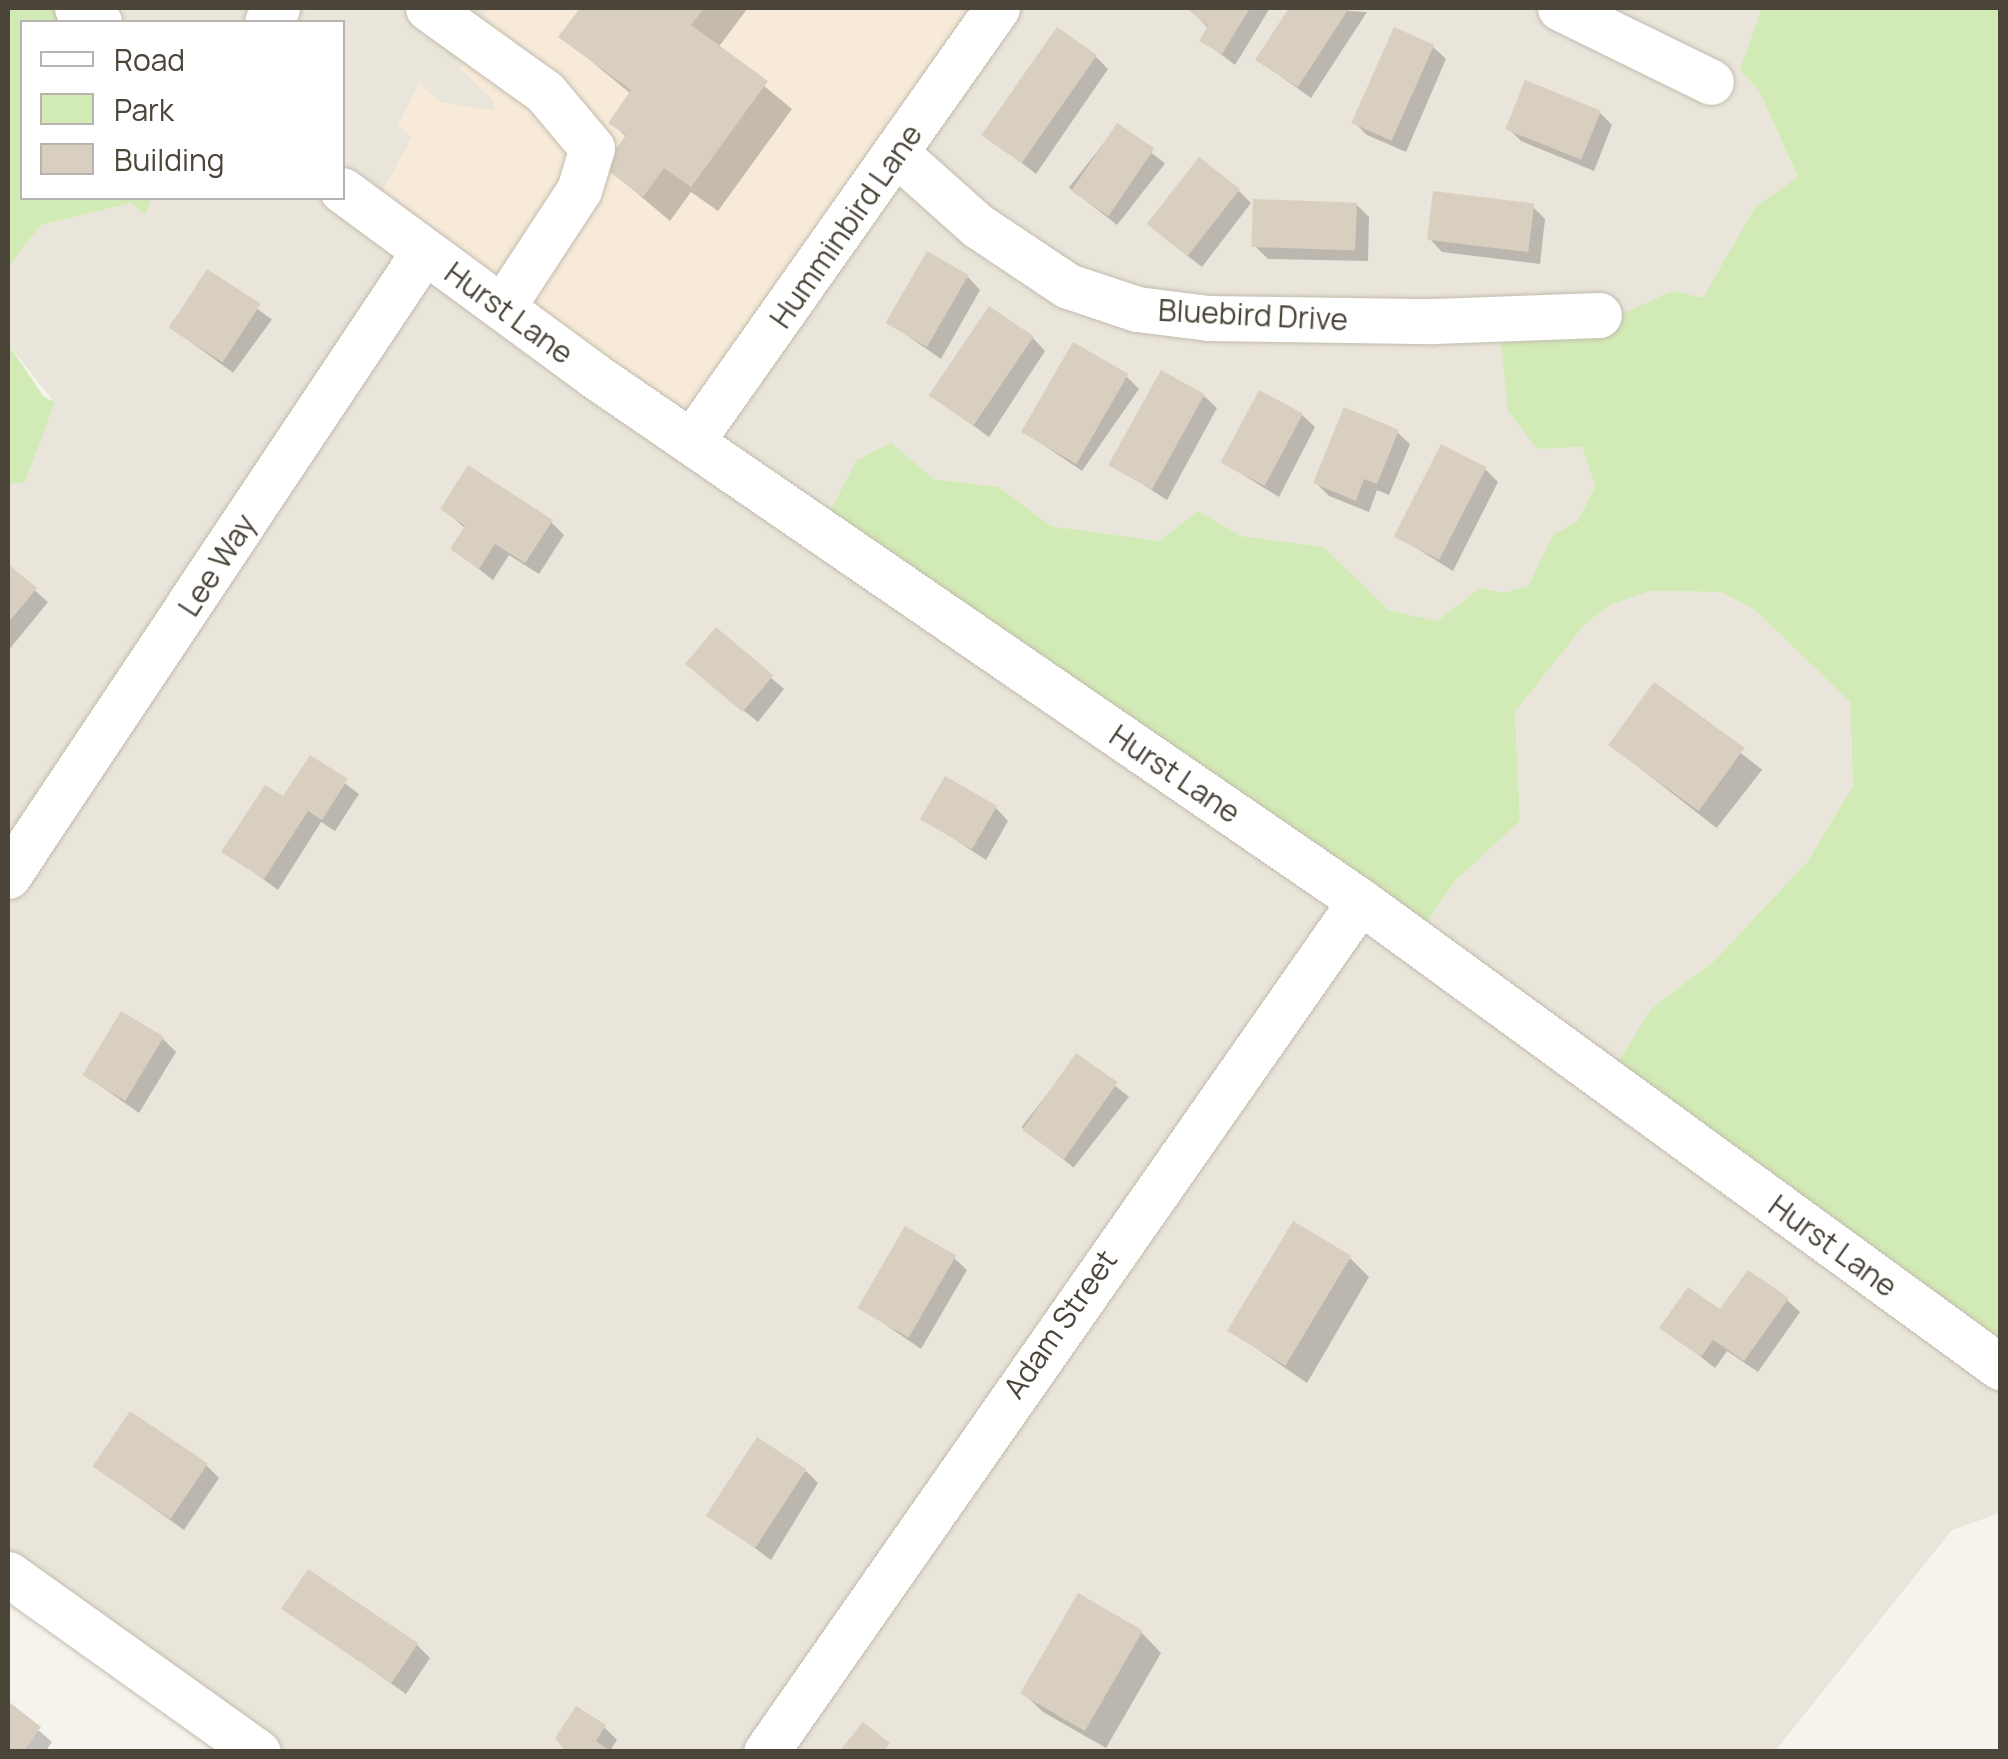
<!DOCTYPE html>
<html>
<head>
<meta charset="utf-8">
<style>
	body { margin:0 }
	#map { position:relative; width:2008px; height:1759px; overflow:hidden; background:#f6f3ec; font-family:Manrope,sans-serif }
	div>[style] { position:absolute }
	.residential>* { inset:0; background:#eae5da }
	.commercial>* { inset:0; background:#f7ead8 }
	.green>* { inset:0; background:#d2eab5 }
	.shadow>* { inset:0; background:#0003; transform-origin:0 0 }
	.building>* { inset:0; background:#d8cfc1; transform-origin:0 0 }
	.roads { filter:drop-shadow(0 0 2px #c2bbae) drop-shadow(0 0 2px #c2bbae) }
	.minor>* { height:45px; margin:-22.5px; padding:0 22.5px; transform-origin:22.5px; border-radius:22.5px; background:#fff }
	span { translate:-50% -50%; white-space:nowrap; text-align:center; line-height:1.15; -webkit-text-stroke:8px #fff; paint-order:stroke }
	.street-label { font-size:30px; color:#4b4439 }
	.frame { position:absolute; inset:0; border:10px solid #4b4439; pointer-events:none }
	.legend { position:absolute; left:20px; top:20px; width:325px; height:180px; box-sizing:border-box; background:#fff; border:2px solid #b7b4b0; margin:0; padding:12px 18px; list-style:none; font-size:30px; color:#4b4439 }
	.legend li { display:flex; align-items:center; gap:20px; height:50px }
	.legend b { width:50px; border:2px solid #b7b4b0 }
</style>
</head>
<body>
<div id="map">
	<div class="residential">
		<div style="clip-path:polygon(68px 8px,488px 8px,460px 68px,494px 101px,494px 112px,439px 102px,420px 84px,412px 137px,372px 212px,1009px 8px,1762px 8px,1740px 69px,1759px 91px,1798px 178px,1755px 207px,1703px 299px,1508px 411px,1537px 449px,1582px 447px,1595px 487px,1578px 521px,1553px 535px,1528px 586px,1503px 593px,1480px 588px,1437px 621px,1388px 610px,1324px 547px,1241px 536px,1198px 511px,1159px 541px,1051px 526px,999px 487px,934px 479px,891px 443px,1425px 925px,1454px 882px,1520px 821px,1515px 712px,1585px 624px,1610px 605px,1650px 591px,1721px 592px,1755px 610px,1850px 702px,1853px 786px,1807px 862px,1714px 961px,1652px 1008px,2000px 1375px,2000px 1513px,1952px 1530px,1775px 1751px,240px 1751px,8px 1585px,8px 484px,25px 482px,54px 402px,8px 344px,8px 267px,41px 225px,131px 203px,145px 214px,152px 198px,342px 198px,342px 22px,90px 22px)"></div>
	</div>
	<div class="commercial">
		<div style="clip-path:polygon(488px 8px,522px 10px,1009px 8px,694px 447px,372px 212px,412px 137px,398px 126px,419px 83px,439px 102px,494px 111px,493px 101px,460px 68px)"></div>
	</div>
	<div class="green">
		<div style="clip-path:polygon(8px 8px,68px 8px,90px 22px,22px 22px,22px 198px,152px 198px,145px 215px,131px 203px,41px 225px,8px 267px)"></div>
		<div style="clip-path:polygon(1762px 8px,2000px 8px,2000px 1375px,1604px 1085px,1652px 1008px,1714px 961px,1807px 862px,1853px 786px,1850px 702px,1755px 610px,1721px 592px,1650px 591px,1610px 605px,1585px 624px,1515px 712px,1520px 821px,1454px 882px,1425px 925px,819px 532px,857px 460px,891px 443px,934px 479px,999px 487px,1051px 526px,1159px 541px,1198px 511px,1241px 536px,1324px 547px,1388px 610px,1437px 621px,1480px 588px,1503px 593px,1528px 586px,1553px 535px,1578px 521px,1595px 487px,1582px 447px,1537px 449px,1508px 411px,1500px 330px,1612px 318px,1673px 291px,1703px 298px,1755px 207px,1798px 177px,1759px 91px,1740px 69px)"></div>
		<div style="clip-path:polygon(8px 344px,44px 397px,55px 402px,25px 482px,8px 484px)"></div>
	</div>
	<div class="shadow">
		<div style="clip-path:polygon(583px 8px,747px 9px,718px 48px,792px 109px,718px 211px,691px 192px,670px 221px,606px 167px,627px 138px,611px 122px,631px 94px,562px 37px)"></div>
		<div style="clip-path:polygon(1189px 8px,1270px 8px,1235px 65px,1202px 40px,1209px 29px)"></div>
		<div style="clip-path:polygon(1292px 8px,1367px 12px,1311px 98px,1258px 60px)"></div>
		<div style="clip-path:polygon(1433px 47px,1446px 59px,1406px 152px,1367px 135px,1354px 122px)"></div>
		<div style="clip-path:polygon(1095px 56px,1108px 69px,1036px 174px,986px 135px)"></div>
		<div style="clip-path:polygon(1600px 113px,1612px 125px,1594px 171px,1521px 141px,1508px 128px)"></div>
		<div style="left:1117px;top:126px;width:61px;height:78px;rotate:38deg"></div>
		<div style="clip-path:polygon(1238px 190px,1251px 203px,1202px 267px,1162px 236px)"></div>
		<div style="clip-path:polygon(1356px 204px,1369px 217px,1368px 261px,1268px 259px,1255px 246px)"></div>
		<div style="clip-path:polygon(1532px 206px,1545px 219px,1540px 264px,1442px 252px,1430px 239px)"></div>
		<div style="left:208px;top:273px;width:79px;height:66px;rotate:36deg"></div>
		<div style="clip-path:polygon(968px 277px,980px 290px,941px 359px,889px 323px)"></div>
		<div style="clip-path:polygon(1033px 338px,1045px 351px,989px 437px,933px 396px)"></div>
		<div style="clip-path:polygon(1126px 376px,1139px 389px,1082px 471px,1023px 431px)"></div>
		<div style="clip-path:polygon(1204px 396px,1217px 408px,1167px 500px,1113px 465px)"></div>
		<div style="clip-path:polygon(1302px 415px,1315px 427px,1279px 497px,1224px 463px)"></div>
		<div style="clip-path:polygon(1397px 432px,1410px 444px,1389px 495px,1377px 490px,1369px 512px,1329px 496px,1316px 483px)"></div>
		<div style="clip-path:polygon(1485px 469px,1498px 482px,1453px 571px,1397px 536px)"></div>
		<div style="clip-path:polygon(443px 509px,551px 522px,564px 535px,539px 574px,509px 555px,493px 580px,453px 549px,466px 529px)"></div>
		<div style="clip-path:polygon(8px 567px,48px 602px,8px 651px)"></div>
		<div style="clip-path:polygon(716px 631px,784px 689px,758px 722px,702px 677px)"></div>
		<div style="left:1655px;top:686px;width:136px;height:74px;rotate:38deg"></div>
		<div style="clip-path:polygon(311px 758px,359px 794px,335px 831px,321px 822px,278px 890px,225px 851px,283px 800px)"></div>
		<div style="clip-path:polygon(996px 808px,1008px 821px,986px 860px,924px 819px)"></div>
		<div style="clip-path:polygon(163px 1039px,176px 1052px,139px 1113px,85px 1075px)"></div>
		<div style="left:1077px;top:1056px;width:66px;height:90px;rotate:38deg"></div>
		<div style="clip-path:polygon(954px 1258px,967px 1270px,921px 1349px,860px 1307px)"></div>
		<div style="clip-path:polygon(1350px 1258px,1369px 1277px,1307px 1383px,1230px 1330px)"></div>
		<div style="clip-path:polygon(1787px 1300px,1800px 1312px,1758px 1372px,1727px 1351px,1715px 1368px,1663px 1327px)"></div>
		<div style="clip-path:polygon(206px 1465px,219px 1478px,184px 1530px,96px 1467px)"></div>
		<div style="clip-path:polygon(806px 1471px,818px 1483px,771px 1560px,711px 1516px)"></div>
		<div style="clip-path:polygon(284px 1608px,417px 1645px,430px 1658px,406px 1694px)"></div>
		<div style="clip-path:polygon(1142px 1633px,1161px 1653px,1106px 1748px,1043px 1712px,1023px 1693px)"></div>
		<div style="clip-path:polygon(8px 1704px,52px 1742px,45px 1752px,8px 1752px)"></div>
		<div style="clip-path:polygon(604px 1727px,617px 1740px,609px 1752px,569px 1752px)"></div>
	</div>
	<div class="building">
		<div style="clip-path:polygon(580px 8px,704px 8px,691px 25px,768px 81px,691px 187px,664px 168px,643px 197px,603px 167px,626px 135px,608px 123px,631px 90px,558px 37px)"></div>
		<div style="clip-path:polygon(1186px 8px,1250px 8px,1222px 54px,1199px 41px,1208px 26px)"></div>
		<div style="clip-path:polygon(1289px 8px,1349px 8px,1298px 87px,1255px 60px)"></div>
		<div style="left:1057px;top:27px;width:49px;height:132px;rotate:35deg"></div>
		<div style="left:1394px;top:27px;width:44px;height:105px;rotate:24deg"></div>
		<div style="left:1525px;top:80px;width:82px;height:53px;rotate:22deg"></div>
		<div style="left:1117px;top:123px;width:45px;height:82px;rotate:34deg"></div>
		<div style="left:1199px;top:157px;width:52px;height:85px;rotate:38deg"></div>
		<div style="left:1433px;top:191px;width:102px;height:49px;rotate:7deg"></div>
		<div style="left:1253px;top:199px;width:104px;height:48px;rotate:2deg"></div>
		<div style="left:927px;top:251px;width:48px;height:83px;rotate:30deg"></div>
		<div style="left:207px;top:269px;width:64px;height:70px;rotate:33deg"></div>
		<div style="left:989px;top:306px;width:54px;height:108px;rotate:34deg"></div>
		<div style="left:1073px;top:342px;width:64px;height:104px;rotate:30deg"></div>
		<div style="left:1161px;top:370px;width:50px;height:109px;rotate:29deg"></div>
		<div style="left:1259px;top:390px;width:50px;height:82px;rotate:28deg"></div>
		<div style="clip-path:polygon(1344px 407px,1399px 430px,1377px 484px,1364px 479px,1356px 501px,1313px 483px)"></div>
		<div style="left:1441px;top:444px;width:51px;height:104px;rotate:27deg"></div>
		<div style="clip-path:polygon(468px 465px,553px 520px,525px 563px,495px 544px,479px 569px,450px 549px,465px 526px,440px 509px)"></div>
		<div style="clip-path:polygon(8px 564px,37px 588px,8px 623px)"></div>
		<div style="left:716px;top:627px;width:75px;height:48px;rotate:40deg"></div>
		<div style="left:1654px;top:682px;width:112px;height:78px;rotate:36deg"></div>
		<div style="clip-path:polygon(310px 755px,348px 779px,322px 820px,308px 811px,264px 879px,221px 852px,265px 785px,283px 796px)"></div>
		<div style="left:945px;top:776px;width:60px;height:50px;rotate:30deg"></div>
		<div style="left:121px;top:1011px;width:50px;height:75px;rotate:31deg"></div>
		<div style="left:1076px;top:1053px;width:51px;height:94px;rotate:35deg"></div>
		<div style="left:1293px;top:1221px;width:68px;height:128px;rotate:31deg"></div>
		<div style="left:905px;top:1226px;width:59px;height:95px;rotate:30deg"></div>
		<div style="clip-path:polygon(1748px 1270px,1789px 1298px,1744px 1361px,1713px 1340px,1701px 1357px,1659px 1328px,1688px 1287px,1720px 1309px)"></div>
		<div style="left:130px;top:1411px;width:94px;height:67px;rotate:34deg"></div>
		<div style="left:757px;top:1437px;width:59px;height:94px;rotate:33deg"></div>
		<div style="left:308px;top:1569px;width:133px;height:48px;rotate:34deg"></div>
		<div style="left:1078px;top:1593px;width:75px;height:116px;rotate:30deg"></div>
		<div style="clip-path:polygon(8px 1701px,41px 1727px,23px 1752px,8px 1752px)"></div>
		<div style="clip-path:polygon(576px 1706px,606px 1725px,596px 1741px,611px 1752px,566px 1752px,555px 1738px)"></div>
		<div style="clip-path:polygon(863px 1722px,890px 1743px,883px 1752px,839px 1752px)"></div>
	</div>
	<div class="roads">
		<div class="minor">
			<div style="left:77px;top:8px;width:26px;rotate:32deg"></div>
			<div style="left:428px;top:8px;width:144px;rotate:35.7deg"></div>
			<div style="left:545px;top:92px;width:73px;rotate:50deg"></div>
			<div style="left:592px;top:148px;width:44px;rotate:107.2deg"></div>
			<div style="left:579px;top:190px;width:139px;rotate:123.2deg"></div>
			<div style="left:1560px;top:8px;width:168px;rotate:26.1deg"></div>
			<div style="left:267px;top:22px;width:17px;rotate:-54deg"></div>
			<div style="left:896px;top:153px;width:110px;rotate:41.7deg"></div>
			<div style="left:978px;top:226px;width:108px;rotate:33.7deg"></div>
			<div style="left:1068px;top:286px;width:73px;rotate:18.4deg"></div>
			<div style="left:1137px;top:309px;width:72px;rotate:7.2deg"></div>
			<div style="left:1208px;top:318px;width:226px;rotate:0.8deg"></div>
			<div style="left:1434px;top:321px;width:165px;rotate:-2.1deg"></div>
			<div style="left:342px;top:190px;width:314px;rotate:36.3deg"></div>
			<div style="left:595px;top:376px;width:928px;rotate:34.46deg"></div>
			<div style="left:1360px;top:901px;width:792px;rotate:36.06deg"></div>
			<div style="left:691px;top:442px;width:531px;rotate:-54.81deg"></div>
			<div style="left:8px;top:876px;width:751px;rotate:-56.35deg"></div>
			<div style="left:8px;top:1574px;width:307px;rotate:35.5deg"></div>
			<div style="left:766px;top:1752px;width:1038px;rotate:-55.08deg"></div>
		</div>
	</div>
	<div class="street-label">
		<span style="left:846px;top:226px;rotate:-55deg">Humminbird Lane</span>
		<span style="left:509px;top:313px;rotate:36deg">Hurst Lane</span>
		<span style="left:1253px;top:315px;rotate:3deg">Bluebird Drive</span>
		<span style="left:217px;top:565px;rotate:-57deg">Lee Way</span>
		<span style="left:1175px;top:774px;rotate:34deg">Hurst Lane</span>
		<span style="left:1833px;top:1246px;rotate:36deg">Hurst Lane</span>
		<span style="left:1060px;top:1324px;rotate:-55deg">Adam Street</span>
	</div>
	<div class="frame"></div>
	<ul class="legend">
	<li><b style="height:12px;background:#fff"></b>Road</li>
	<li><b style="height:28px;background:#d2eab5"></b>Park</li>
	<li><b style="height:28px;background:#d8cfc1"></b>Building</li>
	</ul>
</div>
</body>
</html>
